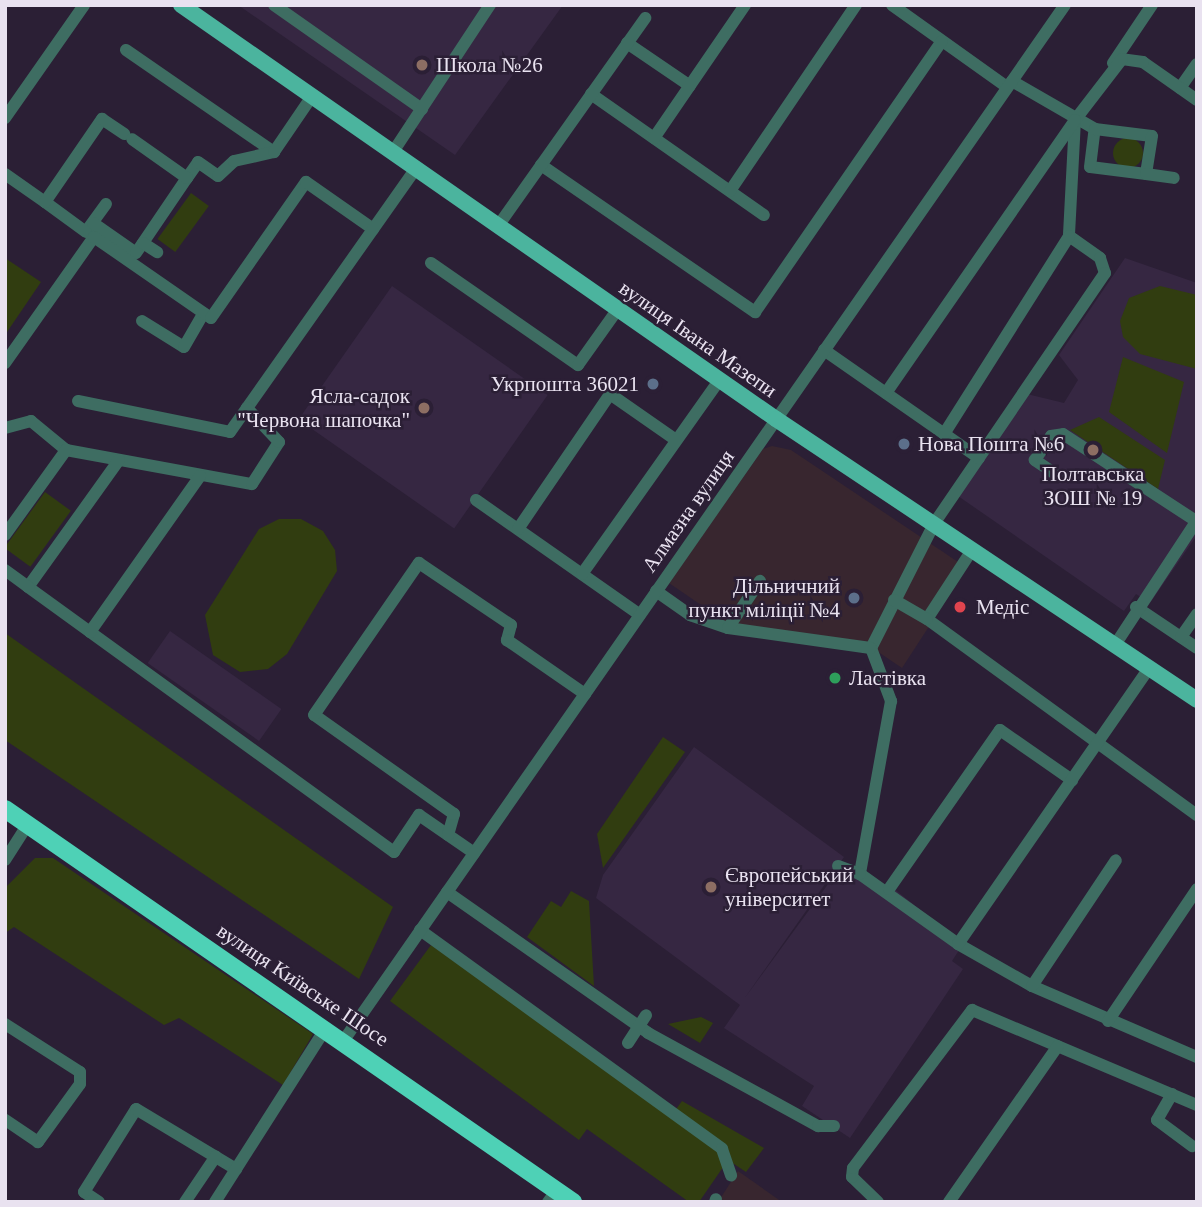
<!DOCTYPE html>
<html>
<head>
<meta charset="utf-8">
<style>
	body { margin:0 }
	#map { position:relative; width:1202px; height:1207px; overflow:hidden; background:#2b1f35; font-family:"Times New Roman",serif }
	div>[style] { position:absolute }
	.commercial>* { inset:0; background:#38262f }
	.built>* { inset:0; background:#362742; transform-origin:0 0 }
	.green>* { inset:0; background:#313d10; transform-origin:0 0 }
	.round { border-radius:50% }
	.minor>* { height:12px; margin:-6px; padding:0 6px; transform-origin:6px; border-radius:6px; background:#3e6d62 }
	.major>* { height:16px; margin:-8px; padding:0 8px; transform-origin:8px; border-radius:8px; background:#4bb49e }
	.highway>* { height:18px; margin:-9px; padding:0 9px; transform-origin:9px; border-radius:9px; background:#4ed1b6 }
	.dots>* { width:19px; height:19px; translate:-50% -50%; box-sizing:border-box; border:4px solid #2b1f35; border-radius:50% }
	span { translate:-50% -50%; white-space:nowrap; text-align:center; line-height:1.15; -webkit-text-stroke:5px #2b1f35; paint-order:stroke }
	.poi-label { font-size:21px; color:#e9e2f0 }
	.left { translate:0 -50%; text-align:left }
	.right { translate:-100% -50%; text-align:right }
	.street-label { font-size:21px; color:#e9e2f0 }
	.frame { position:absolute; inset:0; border:7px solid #e9e2f0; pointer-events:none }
</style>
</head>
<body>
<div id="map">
	<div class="commercial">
		<div style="clip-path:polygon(772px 446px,791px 450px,967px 568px,902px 668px,868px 645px,726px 622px,669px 583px,763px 449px)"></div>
		<div style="clip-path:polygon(738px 1171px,782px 1202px,718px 1202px)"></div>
	</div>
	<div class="built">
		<div style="clip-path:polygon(238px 5px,563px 5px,455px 155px)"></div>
		<div style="clip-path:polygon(1125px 258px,1197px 283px,1197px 535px,1150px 603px,1136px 594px,1124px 611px,958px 496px,1027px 394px,1064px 403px,1078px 380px,1059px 355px)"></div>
		<div style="left:392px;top:286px;width:190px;height:163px;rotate:35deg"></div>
		<div style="left:170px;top:631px;width:136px;height:39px;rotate:35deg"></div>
		<div style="clip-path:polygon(694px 747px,844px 857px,744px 999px,842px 865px,893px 888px,963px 944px,952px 961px,963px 969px,850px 1138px,802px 1106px,814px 1086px,724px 1028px,740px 1005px,596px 898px,603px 875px)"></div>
	</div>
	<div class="green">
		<div class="round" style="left:1113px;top:138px;width:30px;height:30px"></div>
		<div style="left:191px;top:193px;width:22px;height:57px;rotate:36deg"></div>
		<div style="clip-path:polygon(5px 258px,41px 282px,5px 335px)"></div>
		<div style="clip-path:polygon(1160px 286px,1197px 295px,1197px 369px,1140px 354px,1123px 337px,1120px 321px,1129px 298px)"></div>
		<div style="clip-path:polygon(1123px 357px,1184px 382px,1167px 453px,1109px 412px)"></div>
		<div style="clip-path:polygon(1099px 417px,1165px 460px,1158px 489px,1070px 430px)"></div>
		<div style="left:45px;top:492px;width:32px;height:69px;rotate:36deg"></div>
		<div style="clip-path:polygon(279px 519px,301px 519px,323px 531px,335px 550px,337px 571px,287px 654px,268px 669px,240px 672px,213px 655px,205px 615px,259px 529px)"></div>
		<div style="clip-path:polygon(5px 633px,393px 907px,359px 979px,5px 740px)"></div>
		<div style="clip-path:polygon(663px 737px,685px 752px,603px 868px,597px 834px)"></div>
		<div style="clip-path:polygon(35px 858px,53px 858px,313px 1034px,283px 1085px,179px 1018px,164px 1025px,14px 927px,5px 933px,5px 888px)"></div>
		<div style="clip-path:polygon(571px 891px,589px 901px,594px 986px,527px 937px,551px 901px,561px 907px)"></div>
		<div style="clip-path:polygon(431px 945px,671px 1116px,682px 1101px,764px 1148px,746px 1172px,728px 1160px,699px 1202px,689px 1202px,587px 1129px,579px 1140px,390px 1001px)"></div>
		<div style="clip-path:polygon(701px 1017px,713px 1023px,700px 1043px,668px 1024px)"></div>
	</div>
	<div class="minor">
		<div style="left:274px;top:5px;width:181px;rotate:35.1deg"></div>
		<div style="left:892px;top:5px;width:141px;rotate:35.5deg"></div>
		<div style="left:627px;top:43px;width:76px;rotate:34.3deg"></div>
		<div style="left:126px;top:50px;width:180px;rotate:34.6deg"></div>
		<div style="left:1113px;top:63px;width:70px;rotate:-56.1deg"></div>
		<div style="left:1012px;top:81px;width:96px;rotate:30deg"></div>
		<div style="left:1180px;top:88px;width:29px;rotate:-55deg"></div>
		<div style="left:591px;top:94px;width:211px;rotate:35deg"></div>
		<div style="left:1197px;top:100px;width:66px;rotate:-144.9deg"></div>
		<div style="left:1143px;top:62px;width:21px;rotate:-172deg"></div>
		<div style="left:1122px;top:59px;width:77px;rotate:127.6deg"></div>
		<div style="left:1075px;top:120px;width:116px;rotate:93deg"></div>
		<div style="left:1069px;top:236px;width:38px;rotate:35deg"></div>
		<div style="left:1100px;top:258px;width:16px;rotate:72deg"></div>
		<div style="left:1105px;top:273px;width:304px;rotate:124.3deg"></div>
		<div style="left:934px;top:524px;width:139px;rotate:116.9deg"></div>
		<div style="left:871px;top:648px;width:57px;rotate:69.3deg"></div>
		<div style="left:891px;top:701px;width:176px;rotate:100.2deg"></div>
		<div style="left:860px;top:874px;width:120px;rotate:35.5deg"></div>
		<div style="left:958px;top:944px;width:85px;rotate:29.6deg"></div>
		<div style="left:1032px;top:986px;width:180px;rotate:23.3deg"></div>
		<div style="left:5px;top:118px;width:138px;rotate:-55deg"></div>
		<div style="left:654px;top:138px;width:161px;rotate:-55.6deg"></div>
		<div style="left:393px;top:152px;width:176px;rotate:-56.6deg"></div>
		<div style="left:541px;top:165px;width:260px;rotate:34.5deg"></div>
		<div style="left:755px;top:312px;width:329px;rotate:-55.4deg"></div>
		<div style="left:5px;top:174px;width:49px;rotate:35deg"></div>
		<div style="left:1146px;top:174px;width:56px;rotate:-172.9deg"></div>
		<div style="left:1090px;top:167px;width:38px;rotate:-83deg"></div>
		<div style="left:1095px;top:129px;width:57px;rotate:7deg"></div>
		<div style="left:1152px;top:136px;width:38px;rotate:99deg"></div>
		<div style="left:1146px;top:174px;width:28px;rotate:8deg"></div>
		<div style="left:187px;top:178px;width:19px;rotate:-55deg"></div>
		<div style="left:198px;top:162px;width:24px;rotate:35deg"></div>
		<div style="left:218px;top:176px;width:22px;rotate:-43deg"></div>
		<div style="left:234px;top:161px;width:41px;rotate:-12.7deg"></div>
		<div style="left:274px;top:152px;width:68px;rotate:-55.8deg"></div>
		<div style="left:730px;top:191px;width:225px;rotate:-55.9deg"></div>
		<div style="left:106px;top:204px;width:34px;rotate:126deg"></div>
		<div style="left:86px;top:232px;width:51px;rotate:-143.8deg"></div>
		<div style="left:45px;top:202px;width:101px;rotate:-55.5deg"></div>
		<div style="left:102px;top:119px;width:27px;rotate:34deg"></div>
		<div style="left:93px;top:223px;width:52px;rotate:34.9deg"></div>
		<div style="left:136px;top:253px;width:91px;rotate:-55.8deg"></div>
		<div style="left:187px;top:178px;width:67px;rotate:-144.7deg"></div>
		<div style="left:498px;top:226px;width:255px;rotate:-54.7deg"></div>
		<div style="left:143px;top:243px;width:17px;rotate:33deg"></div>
		<div style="left:431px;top:263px;width:179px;rotate:34.8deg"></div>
		<div style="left:578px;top:365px;width:69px;rotate:-54.5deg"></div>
		<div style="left:142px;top:321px;width:49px;rotate:31.8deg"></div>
		<div style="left:184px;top:347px;width:39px;rotate:-60deg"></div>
		<div style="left:824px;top:350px;width:189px;rotate:34.9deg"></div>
		<div style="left:5px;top:363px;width:154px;rotate:-54.8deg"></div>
		<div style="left:94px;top:237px;width:142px;rotate:34.7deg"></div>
		<div style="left:211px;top:318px;width:166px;rotate:-55.1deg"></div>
		<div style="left:306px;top:182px;width:82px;rotate:35deg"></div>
		<div style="left:886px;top:393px;width:332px;rotate:-55.3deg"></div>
		<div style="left:78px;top:401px;width:155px;rotate:11.5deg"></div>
		<div style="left:230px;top:432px;width:323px;rotate:-54.8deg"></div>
		<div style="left:5px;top:428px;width:27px;rotate:-15deg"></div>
		<div style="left:31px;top:421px;width:45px;rotate:39.6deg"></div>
		<div style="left:66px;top:450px;width:189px;rotate:10.4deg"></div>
		<div style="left:252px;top:484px;width:50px;rotate:-57.3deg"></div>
		<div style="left:279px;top:442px;width:47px;rotate:-133.3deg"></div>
		<div style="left:944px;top:434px;width:234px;rotate:-57.7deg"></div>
		<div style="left:119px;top:460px;width:156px;rotate:125.6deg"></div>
		<div style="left:28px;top:587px;width:452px;rotate:35.9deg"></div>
		<div style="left:394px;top:852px;width:45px;rotate:-56deg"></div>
		<div style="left:419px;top:815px;width:67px;rotate:34.6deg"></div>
		<div style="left:1057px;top:475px;width:27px;rotate:-146deg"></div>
		<div style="left:1035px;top:460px;width:29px;rotate:-56deg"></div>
		<div style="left:1051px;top:436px;width:12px;rotate:-9deg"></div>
		<div style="left:1063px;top:434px;width:159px;rotate:33.2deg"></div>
		<div style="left:476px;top:500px;width:200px;rotate:35deg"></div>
		<div style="left:518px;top:529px;width:163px;rotate:-55.7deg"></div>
		<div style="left:610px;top:394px;width:80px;rotate:34.9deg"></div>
		<div style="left:5px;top:535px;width:105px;rotate:-54.3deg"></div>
		<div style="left:972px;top:550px;width:82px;rotate:123.1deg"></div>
		<div style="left:927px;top:619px;width:334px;rotate:36deg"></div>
		<div style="left:5px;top:570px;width:29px;rotate:36deg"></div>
		<div style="left:582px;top:574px;width:239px;rotate:-54.7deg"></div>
		<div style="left:656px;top:591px;width:42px;rotate:35.2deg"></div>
		<div style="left:690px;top:615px;width:40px;rotate:18.9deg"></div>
		<div style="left:728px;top:628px;width:144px;rotate:8deg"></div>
		<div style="left:894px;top:600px;width:38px;rotate:30deg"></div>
		<div style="left:1136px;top:607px;width:73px;rotate:33.9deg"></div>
		<div style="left:728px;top:628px;width:57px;rotate:-55.8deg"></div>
		<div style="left:90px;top:632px;width:191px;rotate:-54.8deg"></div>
		<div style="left:1181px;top:637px;width:28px;rotate:-55deg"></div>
		<div style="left:1115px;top:645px;width:149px;rotate:-56.7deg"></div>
		<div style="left:448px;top:835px;width:22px;rotate:-74deg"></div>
		<div style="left:454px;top:814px;width:171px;rotate:-144.7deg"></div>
		<div style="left:314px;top:715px;width:185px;rotate:-55.4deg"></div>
		<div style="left:419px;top:563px;width:111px;rotate:34deg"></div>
		<div style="left:511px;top:625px;width:16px;rotate:105deg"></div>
		<div style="left:507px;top:640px;width:95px;rotate:34.7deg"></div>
		<div style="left:5px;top:860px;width:43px;rotate:-57.4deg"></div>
		<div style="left:838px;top:866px;width:23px;rotate:20deg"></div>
		<div style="left:889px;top:889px;width:194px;rotate:-55.1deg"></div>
		<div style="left:1000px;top:730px;width:88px;rotate:34.8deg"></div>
		<div style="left:447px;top:892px;width:246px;rotate:35deg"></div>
		<div style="left:648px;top:1033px;width:194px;rotate:28.7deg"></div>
		<div style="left:818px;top:1126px;width:16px"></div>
		<div style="left:420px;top:930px;width:373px;rotate:35.9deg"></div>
		<div style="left:722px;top:1149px;width:28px;rotate:71deg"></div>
		<div style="left:958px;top:944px;width:336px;rotate:-55.3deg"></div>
		<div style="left:1032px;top:986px;width:151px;rotate:-56.3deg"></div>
		<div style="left:1108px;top:1021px;width:159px;rotate:-56deg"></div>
		<div style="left:5px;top:1024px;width:89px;rotate:32.6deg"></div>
		<div style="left:80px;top:1072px;width:12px;rotate:90deg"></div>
		<div style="left:80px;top:1084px;width:72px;rotate:125.9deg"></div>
		<div style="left:38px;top:1142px;width:40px;rotate:-146deg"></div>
		<div style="left:344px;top:1040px;width:1261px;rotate:-55.14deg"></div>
		<div style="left:628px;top:1043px;width:33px;rotate:-57deg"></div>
		<div style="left:1172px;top:1094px;width:30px;rotate:120deg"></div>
		<div style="left:1157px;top:1120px;width:44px;rotate:36.6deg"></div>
		<div style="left:99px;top:1202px;width:18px;rotate:-146deg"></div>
		<div style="left:84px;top:1192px;width:98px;rotate:-57.9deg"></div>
		<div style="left:136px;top:1109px;width:117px;rotate:31deg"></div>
		<div style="left:185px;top:1202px;width:55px;rotate:-56deg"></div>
		<div style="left:215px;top:1202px;width:206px;rotate:-57.5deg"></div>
		<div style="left:548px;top:1202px;width:15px;rotate:-53deg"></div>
		<div style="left:715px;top:1202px;width:3px;rotate:-72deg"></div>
		<div style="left:878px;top:1202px;width:36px;rotate:-136deg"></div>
		<div style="left:852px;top:1177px;width:9px;rotate:-84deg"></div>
		<div style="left:853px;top:1168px;width:198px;rotate:-53deg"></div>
		<div style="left:972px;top:1010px;width:244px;rotate:22.9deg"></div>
		<div style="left:949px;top:1202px;width:190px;rotate:-55.1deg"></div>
	</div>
	<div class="major">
		<div style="left:181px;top:5px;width:725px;rotate:34.83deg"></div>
		<div style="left:776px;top:419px;width:506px;rotate:33.72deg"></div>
	</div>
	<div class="highway">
		<div style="left:5px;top:809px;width:691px;rotate:34.68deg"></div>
	</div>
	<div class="dots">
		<div style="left:422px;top:65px;background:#8d6e63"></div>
		<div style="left:653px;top:384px;background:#5c6f8a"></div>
		<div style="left:424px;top:408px;background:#8d6e63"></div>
		<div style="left:904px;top:444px;background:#5c6f8a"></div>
		<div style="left:1093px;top:450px;background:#8d6e63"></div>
		<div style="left:854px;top:598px;background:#5c6f8a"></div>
		<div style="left:960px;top:607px;background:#e0444e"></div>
		<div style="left:835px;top:678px;background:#2e9e5b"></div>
		<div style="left:711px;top:887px;background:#8d6e63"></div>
	</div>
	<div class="poi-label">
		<span class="left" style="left:436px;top:65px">Школа №26</span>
		<span class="right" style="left:639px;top:384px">Укрпошта 36021</span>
		<span class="right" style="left:410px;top:408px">Ясла-садок<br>"Червона шапочка"</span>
		<span class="left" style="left:918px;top:444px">Нова Пошта №6</span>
		<span style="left:1093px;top:486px">Полтавська<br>ЗОШ № 19</span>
		<span class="right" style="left:840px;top:598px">Дільничний<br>пункт міліції №4</span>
		<span class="left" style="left:976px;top:607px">Медіс</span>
		<span class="left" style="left:849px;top:678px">Ластівка</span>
		<span class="left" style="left:725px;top:887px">Європейський<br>університет</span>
	</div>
	<div class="street-label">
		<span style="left:698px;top:339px;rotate:35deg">вулиця Івана Мазепи</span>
		<span style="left:688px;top:511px;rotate:-55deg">Алмазна вулиця</span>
		<span style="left:303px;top:985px;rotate:34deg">вулиця Київське Шосе</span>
	</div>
	<div class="frame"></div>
</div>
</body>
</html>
